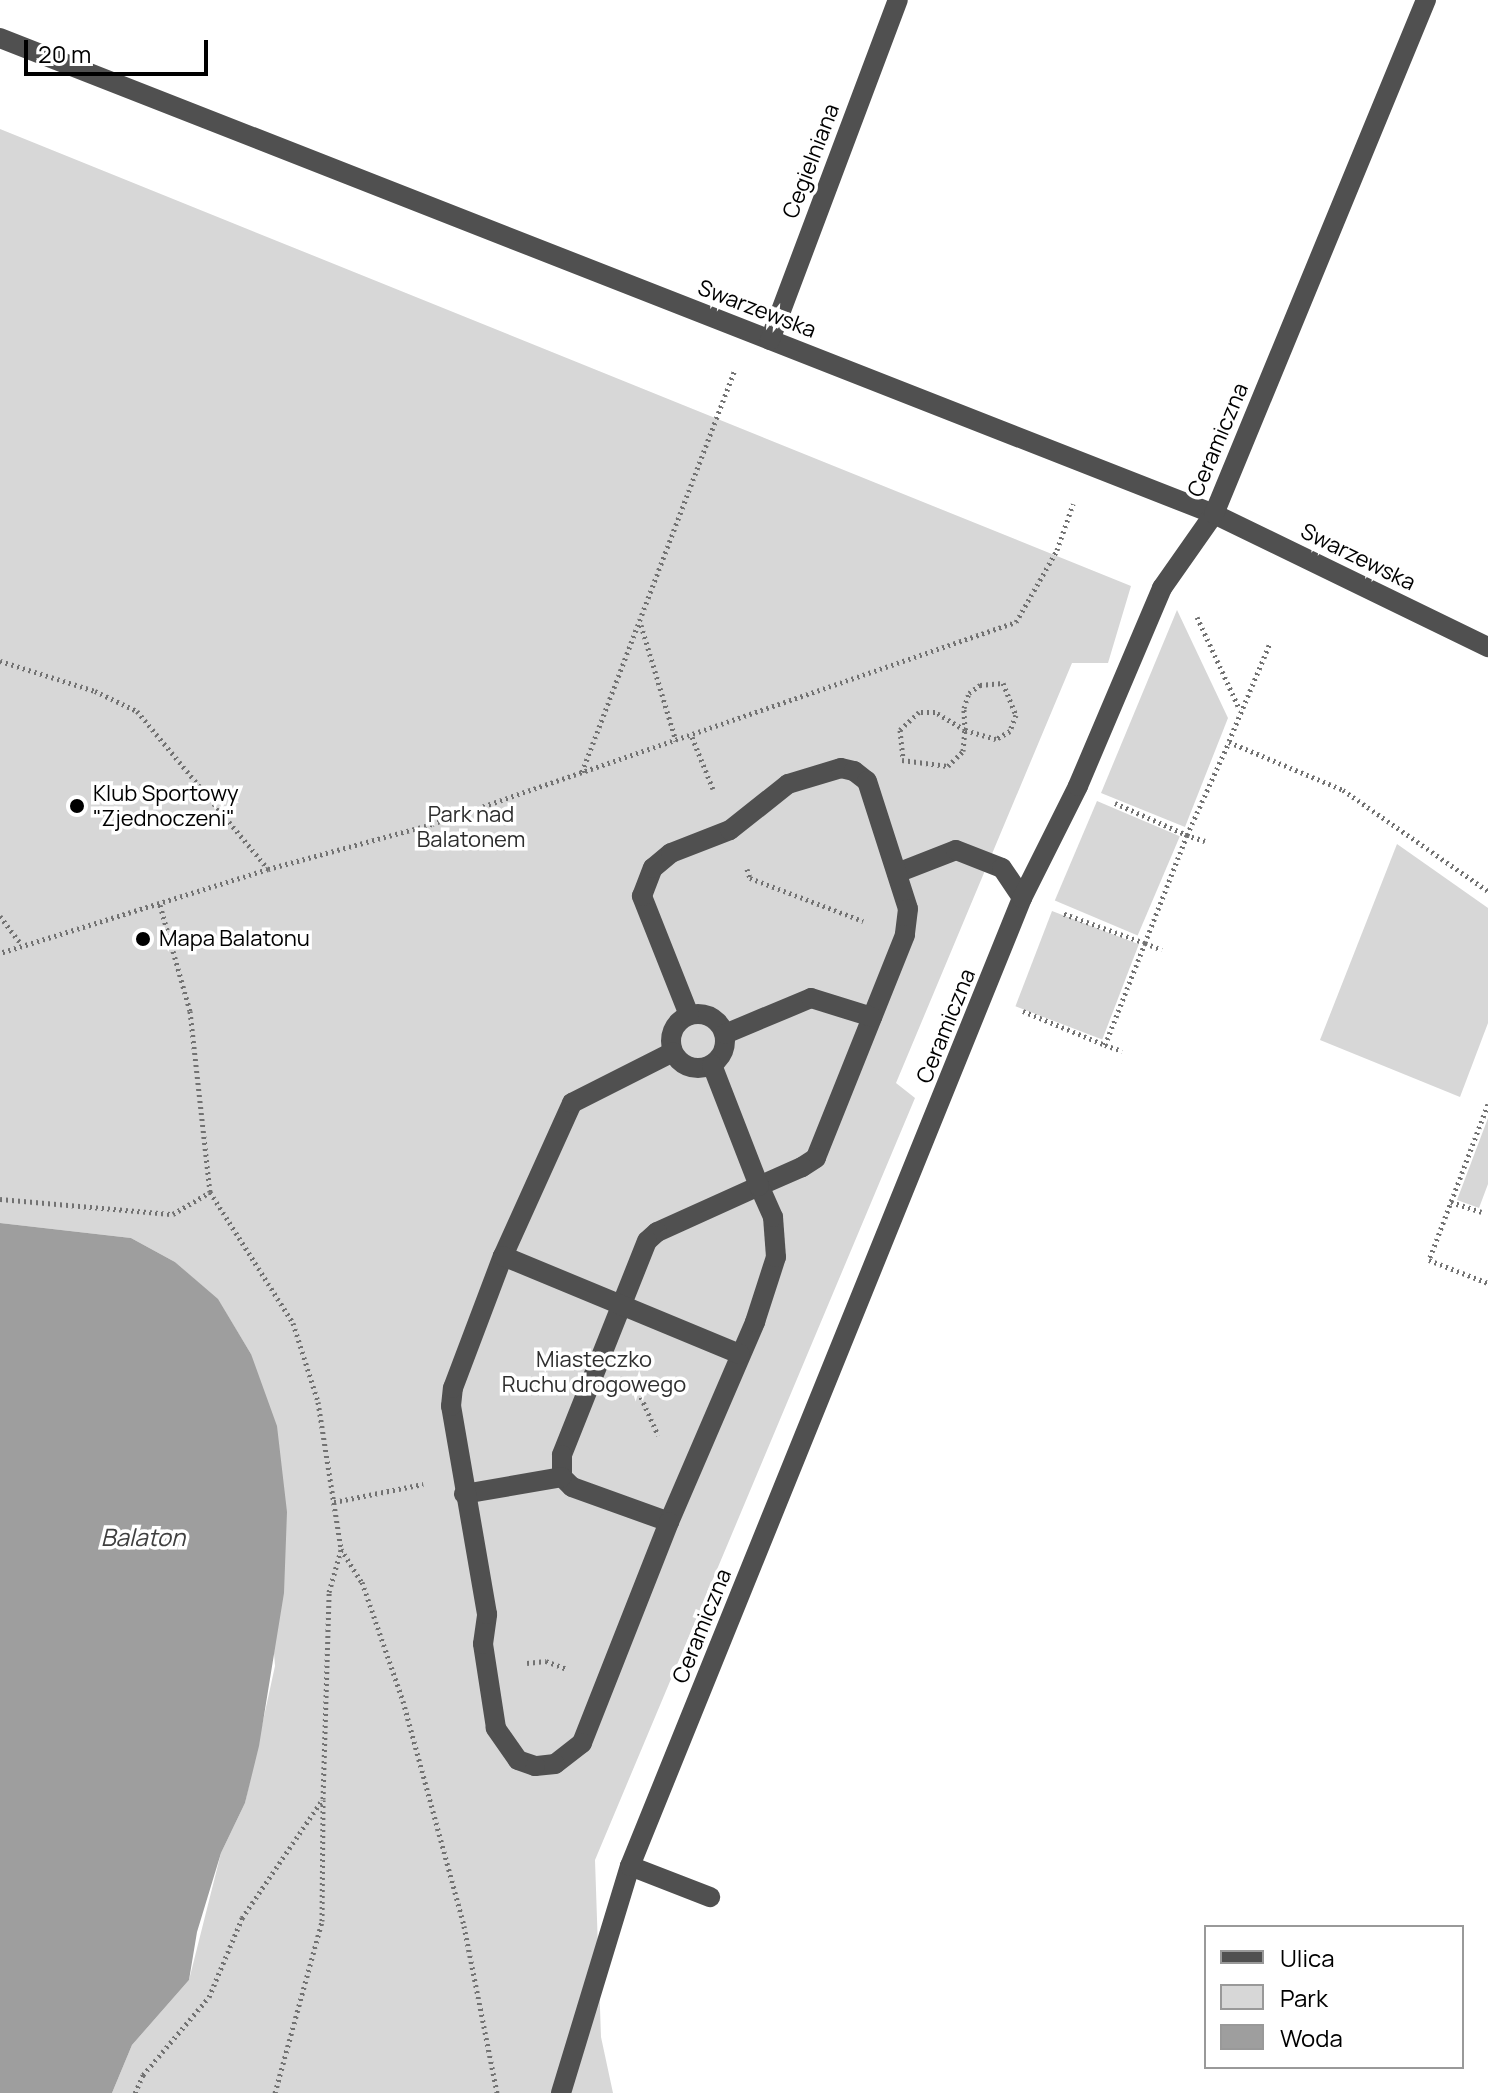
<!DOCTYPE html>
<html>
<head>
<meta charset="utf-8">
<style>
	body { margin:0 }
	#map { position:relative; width:1488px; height:2093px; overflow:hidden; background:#fff; font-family:Manrope,sans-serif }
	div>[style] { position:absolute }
	.green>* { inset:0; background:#d7d7d7; transform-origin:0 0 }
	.water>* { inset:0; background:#9e9e9e }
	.path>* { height:5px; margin-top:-2.5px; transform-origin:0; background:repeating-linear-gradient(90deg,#727272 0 2px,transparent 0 6px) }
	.minor>* { height:20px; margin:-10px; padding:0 10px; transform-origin:10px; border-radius:10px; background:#505050 }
	.minor>.ring { margin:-10px; padding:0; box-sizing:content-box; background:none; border:20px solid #505050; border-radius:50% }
	.dots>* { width:22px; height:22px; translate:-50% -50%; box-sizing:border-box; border:4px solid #fff; border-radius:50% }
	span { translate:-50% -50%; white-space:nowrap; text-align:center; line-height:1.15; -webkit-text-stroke:7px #fff; paint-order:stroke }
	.street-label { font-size:22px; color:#000 }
	.poi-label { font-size:22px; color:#000 }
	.left { translate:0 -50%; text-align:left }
	.park-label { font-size:22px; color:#2e2e2e }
	.water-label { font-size:24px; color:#3f3f3f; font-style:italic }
	.legend { position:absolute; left:1204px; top:1925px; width:260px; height:144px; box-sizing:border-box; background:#fff; border:2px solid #999; margin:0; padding:10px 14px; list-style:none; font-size:24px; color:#000 }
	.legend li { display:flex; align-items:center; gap:16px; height:40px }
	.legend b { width:40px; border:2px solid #999 }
	.scale { position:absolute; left:24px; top:40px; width:184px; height:36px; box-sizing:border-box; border:4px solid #000; border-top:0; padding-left:10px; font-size:24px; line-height:28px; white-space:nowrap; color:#000; -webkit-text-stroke:6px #fff; paint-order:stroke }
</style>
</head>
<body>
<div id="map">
	<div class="green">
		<div style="clip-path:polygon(0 129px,1131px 586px,1108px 663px,1072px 663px,896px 1083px,915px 1098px,595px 1860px,601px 2037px,613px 2093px,112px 2093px,132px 2045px,189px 1980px,221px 1853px,245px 1803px,275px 1666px,251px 1354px,218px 1300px,175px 1262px,131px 1238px,0 1223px)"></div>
		<div style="clip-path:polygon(1177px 610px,1228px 718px,1185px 827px,1101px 793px)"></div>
		<div style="left:1097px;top:801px;width:90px;height:108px;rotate:23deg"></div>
		<div style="clip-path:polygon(1397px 844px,1488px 908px,1488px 1023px,1460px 1097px,1320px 1040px)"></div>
		<div style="left:1052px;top:911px;width:93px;height:102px;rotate:21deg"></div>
		<div style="clip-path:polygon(1488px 1118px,1488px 1184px,1479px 1208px,1457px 1200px)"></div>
	</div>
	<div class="water">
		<div style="clip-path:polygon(0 1223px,131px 1238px,175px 1262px,218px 1299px,251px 1354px,277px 1426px,287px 1512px,284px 1593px,259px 1746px,245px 1803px,221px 1853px,197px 1932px,189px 1980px,132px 2045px,112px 2093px,0 2093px)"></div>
	</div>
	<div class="path">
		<div style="left:1197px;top:617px;width:102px;rotate:65.2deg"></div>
		<div style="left:641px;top:625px;width:121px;rotate:73.2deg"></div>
		<div style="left:0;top:661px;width:100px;rotate:17.5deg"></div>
		<div style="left:95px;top:691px;width:47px;rotate:25.5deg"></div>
		<div style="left:137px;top:711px;width:205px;rotate:50.3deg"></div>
		<div style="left:268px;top:869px;width:281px;rotate:162.6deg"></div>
		<div style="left:692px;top:737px;width:56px;rotate:68deg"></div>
		<div style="left:1229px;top:741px;width:106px;rotate:-67.3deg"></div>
		<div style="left:902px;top:760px;width:46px;rotate:7.4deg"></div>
		<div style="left:948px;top:766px;width:21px;rotate:-45deg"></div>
		<div style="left:963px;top:751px;width:21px;rotate:-85deg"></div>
		<div style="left:965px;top:730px;width:22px;rotate:-93deg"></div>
		<div style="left:964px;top:708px;width:16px;rotate:-72deg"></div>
		<div style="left:969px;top:693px;width:14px;rotate:-36deg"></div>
		<div style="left:980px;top:685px;width:23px;rotate:-5deg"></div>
		<div style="left:1003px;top:683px;width:35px;rotate:68deg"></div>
		<div style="left:1016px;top:715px;width:17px;rotate:111deg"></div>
		<div style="left:1010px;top:731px;width:16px;rotate:150deg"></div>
		<div style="left:996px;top:739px;width:32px;rotate:-164deg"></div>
		<div style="left:965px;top:730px;width:35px;rotate:-149deg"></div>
		<div style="left:935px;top:712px;width:16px;rotate:180deg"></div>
		<div style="left:919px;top:712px;width:26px;rotate:137deg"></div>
		<div style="left:900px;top:730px;width:27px;rotate:84deg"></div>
		<div style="left:582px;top:772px;width:430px;rotate:-69.2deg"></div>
		<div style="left:1115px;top:803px;width:79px;rotate:24deg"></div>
		<div style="left:1187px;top:835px;width:116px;rotate:111.3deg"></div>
		<div style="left:1145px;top:943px;width:18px;rotate:22deg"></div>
		<div style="left:1205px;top:841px;width:19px;rotate:-162deg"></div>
		<div style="left:1187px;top:835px;width:102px;rotate:-65.7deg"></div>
		<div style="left:1229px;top:742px;width:124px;rotate:22.8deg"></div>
		<div style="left:1343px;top:790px;width:177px;rotate:34.9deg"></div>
		<div style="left:268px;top:869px;width:170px;rotate:-15.3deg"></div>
		<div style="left:432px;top:824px;width:618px;rotate:-19.08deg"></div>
		<div style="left:1016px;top:622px;width:83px;rotate:-60.3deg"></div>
		<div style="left:1057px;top:550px;width:49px;rotate:-70.8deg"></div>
		<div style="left:747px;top:869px;width:9px;rotate:72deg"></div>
		<div style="left:750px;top:878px;width:121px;rotate:20.8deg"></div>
		<div style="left:160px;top:905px;width:110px;rotate:74.2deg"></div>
		<div style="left:190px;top:1011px;width:182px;rotate:83.7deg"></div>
		<div style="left:210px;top:1192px;width:155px;rotate:57.6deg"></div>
		<div style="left:293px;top:1323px;width:83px;rotate:72.4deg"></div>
		<div style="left:318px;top:1402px;width:149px;rotate:81.1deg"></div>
		<div style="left:341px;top:1549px;width:39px;rotate:58deg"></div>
		<div style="left:362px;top:1582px;width:126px;rotate:71deg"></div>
		<div style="left:403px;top:1701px;width:233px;rotate:74.8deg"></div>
		<div style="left:464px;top:1926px;width:170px;rotate:78.8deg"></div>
		<div style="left:0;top:916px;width:35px;rotate:53deg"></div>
		<div style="left:1023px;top:1011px;width:89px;rotate:22.5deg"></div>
		<div style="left:1105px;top:1045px;width:110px;rotate:-68.6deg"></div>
		<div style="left:1145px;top:943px;width:88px;rotate:-160.1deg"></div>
		<div style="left:1105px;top:1045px;width:18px;rotate:19deg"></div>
		<div style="left:1488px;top:1104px;width:167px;rotate:110.7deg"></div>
		<div style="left:1429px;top:1260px;width:63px;rotate:21.3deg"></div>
		<div style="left:0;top:1199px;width:174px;rotate:5deg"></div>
		<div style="left:173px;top:1214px;width:43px;rotate:-30.7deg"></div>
		<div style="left:1451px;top:1202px;width:32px;rotate:18deg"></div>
		<div style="left:636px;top:1386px;width:54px;rotate:65.8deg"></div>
		<div style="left:334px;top:1502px;width:91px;rotate:-11.4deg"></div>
		<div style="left:527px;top:1663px;width:19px;rotate:-6deg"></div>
		<div style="left:546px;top:1661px;width:22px;rotate:21deg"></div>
		<div style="left:135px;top:2093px;width:20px;rotate:-66deg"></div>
		<div style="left:143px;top:2075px;width:102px;rotate:-49.8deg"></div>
		<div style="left:209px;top:1997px;width:86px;rotate:-67.3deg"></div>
		<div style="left:242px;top:1918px;width:144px;rotate:-55.8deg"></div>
		<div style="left:323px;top:1799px;width:207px;rotate:-88.3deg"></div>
		<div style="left:329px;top:1592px;width:44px;rotate:-74.1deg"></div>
		<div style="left:275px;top:2093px;width:178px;rotate:-74.7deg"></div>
		<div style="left:322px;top:1921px;width:121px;rotate:-89.5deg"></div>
	</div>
	<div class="minor">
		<div style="left:0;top:38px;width:1304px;rotate:21.41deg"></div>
		<div style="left:1214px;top:514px;width:305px;rotate:25.9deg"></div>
		<div style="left:770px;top:340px;width:363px;rotate:-69.4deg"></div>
		<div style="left:897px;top:873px;width:63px;rotate:-21.3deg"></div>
		<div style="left:956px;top:850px;width:49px;rotate:21.4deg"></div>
		<div style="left:1002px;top:868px;width:36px;rotate:56deg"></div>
		<div class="ring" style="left:671px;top:1014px;width:34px;height:34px"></div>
		<div style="left:689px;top:1015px;width:128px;rotate:-111.6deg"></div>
		<div style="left:642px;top:896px;width:30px;rotate:-69deg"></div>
		<div style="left:653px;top:868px;width:23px;rotate:-40deg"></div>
		<div style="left:671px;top:853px;width:63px;rotate:-21.3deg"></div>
		<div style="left:730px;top:830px;width:74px;rotate:-38.4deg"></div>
		<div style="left:788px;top:784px;width:55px;rotate:-16.8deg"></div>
		<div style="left:841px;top:768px;width:13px;rotate:13deg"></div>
		<div style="left:854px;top:771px;width:16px;rotate:38deg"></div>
		<div style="left:867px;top:781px;width:134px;rotate:72.2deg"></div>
		<div style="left:908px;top:909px;width:26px;rotate:97deg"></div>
		<div style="left:905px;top:935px;width:240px;rotate:111.8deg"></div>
		<div style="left:816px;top:1158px;width:17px;rotate:147deg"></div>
		<div style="left:802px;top:1167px;width:47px;rotate:156.2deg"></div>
		<div style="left:759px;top:1186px;width:112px;rotate:155.7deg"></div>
		<div style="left:657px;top:1232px;width:13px;rotate:138deg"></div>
		<div style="left:647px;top:1241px;width:230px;rotate:111.7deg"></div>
		<div style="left:562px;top:1455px;width:22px;rotate:90deg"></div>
		<div style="left:562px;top:1477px;width:14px;rotate:45deg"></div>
		<div style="left:572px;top:1487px;width:103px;rotate:19.8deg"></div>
		<div style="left:669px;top:1522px;width:218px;rotate:-66.7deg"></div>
		<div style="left:755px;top:1322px;width:68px;rotate:-72.1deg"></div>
		<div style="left:776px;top:1257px;width:40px;rotate:-94.3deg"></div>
		<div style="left:773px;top:1217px;width:34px;rotate:-114deg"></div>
		<div style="left:759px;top:1186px;width:130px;rotate:-111.2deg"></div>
		<div style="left:725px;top:1034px;width:93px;rotate:-22.7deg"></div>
		<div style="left:811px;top:998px;width:64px;rotate:17.3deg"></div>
		<div style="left:503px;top:1256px;width:168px;rotate:-65.7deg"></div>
		<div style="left:572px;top:1103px;width:113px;rotate:-26.8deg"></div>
		<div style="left:464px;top:1494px;width:99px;rotate:-9.8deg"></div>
		<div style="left:669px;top:1522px;width:238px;rotate:111.5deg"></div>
		<div style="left:582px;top:1743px;width:34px;rotate:142deg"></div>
		<div style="left:555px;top:1764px;width:20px;rotate:174deg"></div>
		<div style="left:535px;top:1766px;width:18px;rotate:-161deg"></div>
		<div style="left:518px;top:1760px;width:39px;rotate:-125deg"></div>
		<div style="left:496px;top:1728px;width:85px;rotate:-98.8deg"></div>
		<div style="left:483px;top:1644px;width:30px;rotate:-82deg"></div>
		<div style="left:487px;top:1614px;width:211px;rotate:-99.8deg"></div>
		<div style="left:451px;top:1406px;width:18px;rotate:-84deg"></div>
		<div style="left:453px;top:1388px;width:141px;rotate:-69.3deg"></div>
		<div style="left:503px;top:1256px;width:256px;rotate:22.5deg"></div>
		<div style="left:630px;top:1866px;width:86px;rotate:21.2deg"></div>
		<div style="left:561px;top:2093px;width:237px;rotate:-73.1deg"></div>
		<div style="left:630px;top:1866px;width:1044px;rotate:-67.95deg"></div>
		<div style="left:1022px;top:898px;width:125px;rotate:-63.4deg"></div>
		<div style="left:1078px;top:786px;width:215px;rotate:-67deg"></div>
		<div style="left:1162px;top:588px;width:90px;rotate:-54.9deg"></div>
		<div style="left:1214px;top:514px;width:556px;rotate:-67.59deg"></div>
	</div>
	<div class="dots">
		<div style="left:77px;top:806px;background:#000"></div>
		<div style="left:143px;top:939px;background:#000"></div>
	</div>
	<div class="street-label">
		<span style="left:811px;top:161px;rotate:-69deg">Cegielniana</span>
		<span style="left:757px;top:309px;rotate:21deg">Swarzewska</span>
		<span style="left:1218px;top:440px;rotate:-67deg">Ceramiczna</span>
		<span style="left:1358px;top:557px;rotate:26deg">Swarzewska</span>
		<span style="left:946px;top:1026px;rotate:-68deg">Ceramiczna</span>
		<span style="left:702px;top:1626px;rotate:-68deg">Ceramiczna</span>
	</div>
	<div class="poi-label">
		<span class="left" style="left:93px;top:806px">Klub Sportowy<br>"Zjednoczeni"</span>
		<span class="left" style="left:159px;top:939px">Mapa Balatonu</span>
	</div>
	<div class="park-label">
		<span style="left:471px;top:827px">Park nad<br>Balatonem</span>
		<span style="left:594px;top:1372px">Miasteczko<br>Ruchu drogowego</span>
	</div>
	<div class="water-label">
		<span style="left:143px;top:1537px">Balaton</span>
	</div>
	<ul class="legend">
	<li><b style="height:10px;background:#505050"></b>Ulica</li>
	<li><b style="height:22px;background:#d7d7d7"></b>Park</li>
	<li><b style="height:22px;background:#9e9e9e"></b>Woda</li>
	</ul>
	<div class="scale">20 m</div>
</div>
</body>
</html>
